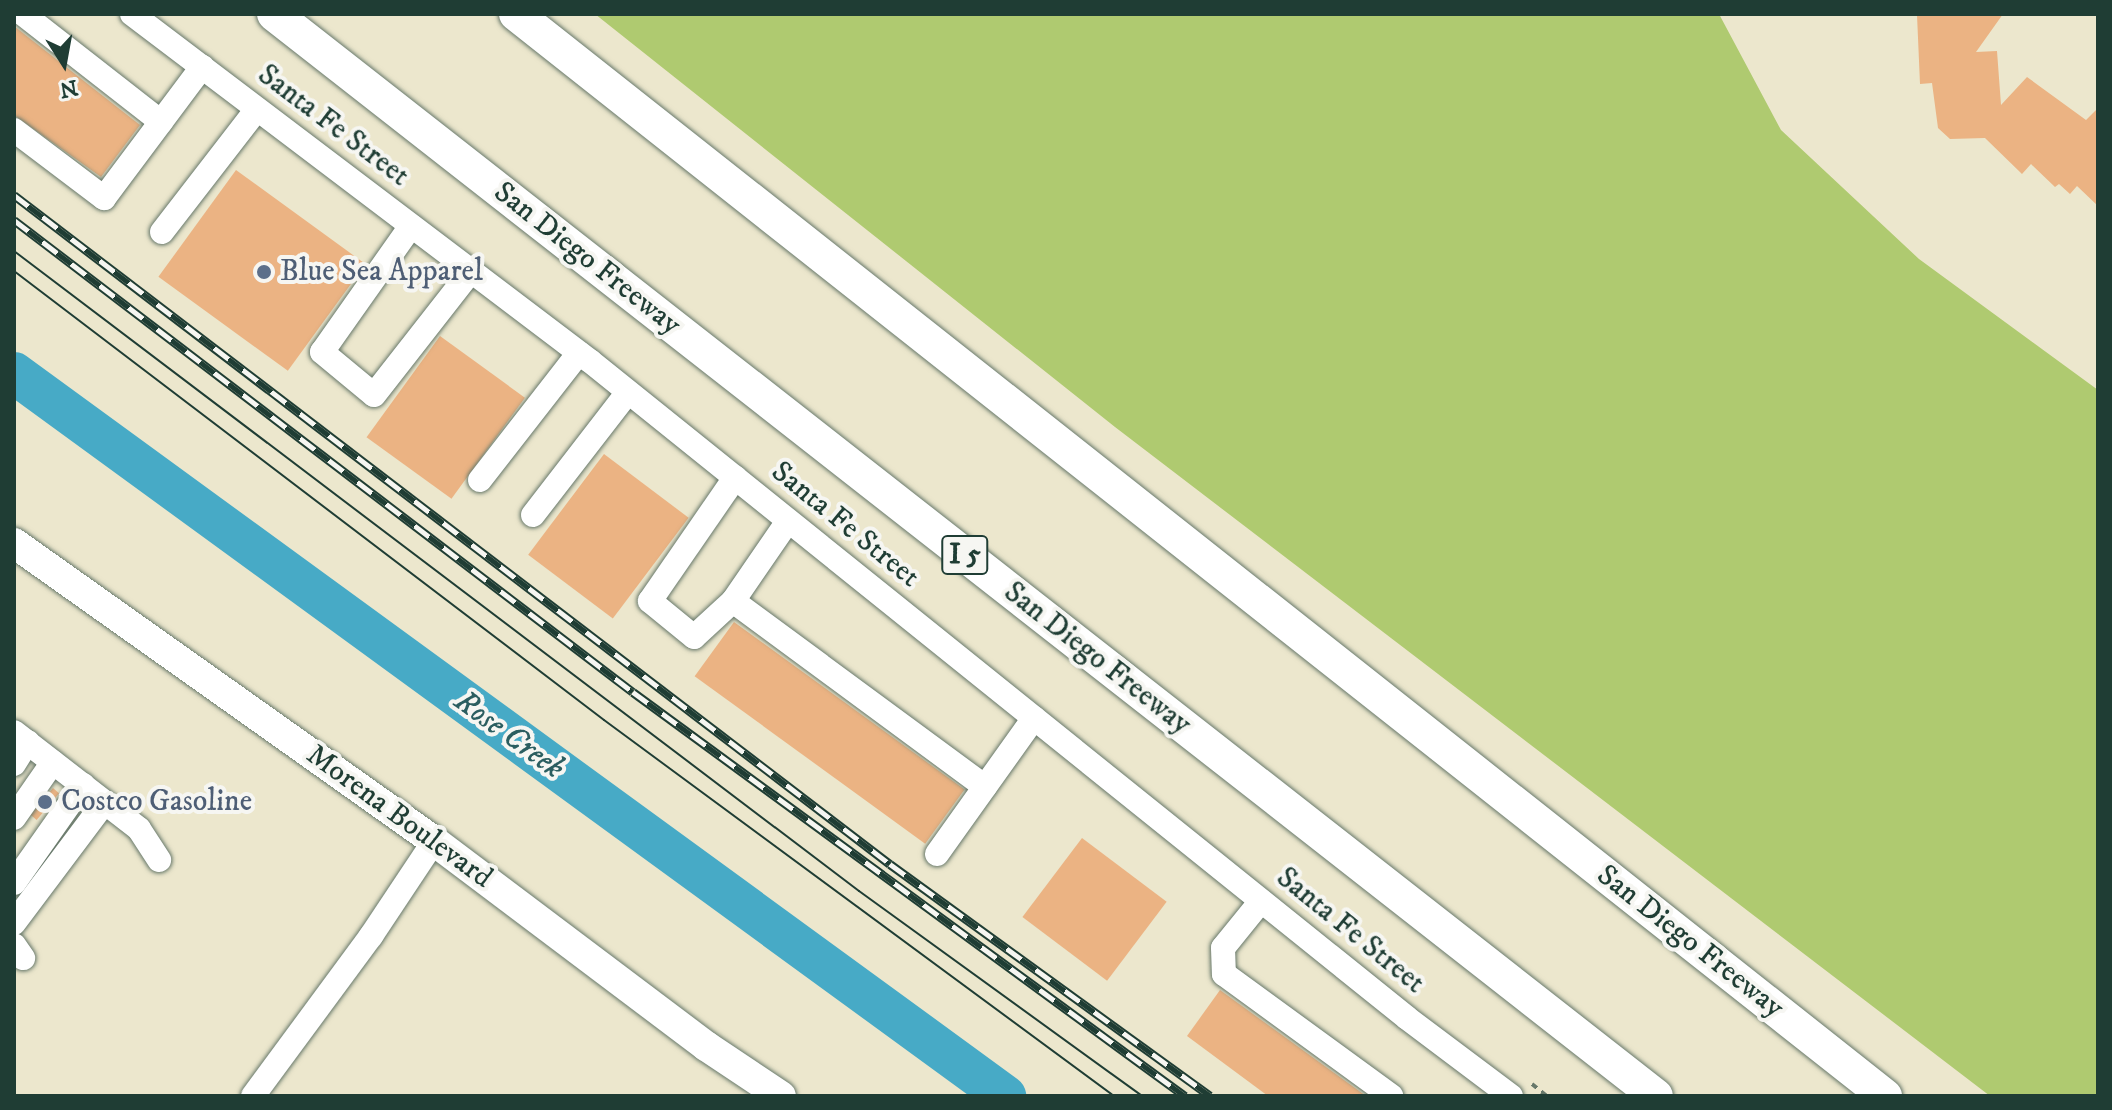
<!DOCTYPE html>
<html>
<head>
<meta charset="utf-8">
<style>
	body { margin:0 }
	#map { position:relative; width:2112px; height:1110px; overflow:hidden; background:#ece7cd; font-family:"IM FELL DW Pica",serif }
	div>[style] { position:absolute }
	.green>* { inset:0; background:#afca70 }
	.river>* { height:42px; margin:-21px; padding:0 21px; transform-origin:21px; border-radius:21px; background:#47aac6 }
	.building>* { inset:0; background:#ebb383; transform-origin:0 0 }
	.path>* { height:4px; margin-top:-2px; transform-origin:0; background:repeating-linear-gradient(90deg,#67786a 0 6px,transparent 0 12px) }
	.roads { filter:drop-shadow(0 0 2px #67786a) drop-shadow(0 0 2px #67786a) }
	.minor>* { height:24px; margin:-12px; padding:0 12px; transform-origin:12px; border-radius:12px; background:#fff }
	.major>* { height:30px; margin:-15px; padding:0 15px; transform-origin:15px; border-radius:15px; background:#fff }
	.highway>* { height:34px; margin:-17px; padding:0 17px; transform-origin:17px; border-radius:17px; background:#fff }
	.tram>* { height:2px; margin:-1px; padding:0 1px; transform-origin:1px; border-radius:1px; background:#1f3d34 }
	.rail>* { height:9px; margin-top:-4.5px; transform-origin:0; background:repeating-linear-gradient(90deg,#f6f6f2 0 18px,#1f3d34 0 36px); box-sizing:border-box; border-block:2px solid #1f3d34 }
	.dots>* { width:22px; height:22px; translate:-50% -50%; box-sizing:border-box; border:4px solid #f6f6f2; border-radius:50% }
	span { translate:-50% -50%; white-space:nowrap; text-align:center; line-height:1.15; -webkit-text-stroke:8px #f6f6f2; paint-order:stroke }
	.shield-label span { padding:2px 6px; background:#f6f6f2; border:2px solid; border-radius:6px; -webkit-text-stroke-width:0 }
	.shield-label { font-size:28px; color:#1f3d34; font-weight:700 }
	.street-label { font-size:30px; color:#1f3d34 }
	.service-label { font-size:30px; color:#4e5e75 }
	.left { translate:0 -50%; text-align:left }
	.water-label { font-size:32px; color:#2b5e60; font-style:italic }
	.frame { position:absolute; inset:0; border:16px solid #1f3d34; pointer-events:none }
	.north { position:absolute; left:24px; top:24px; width:80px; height:80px; -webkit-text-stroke:6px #f6f6f2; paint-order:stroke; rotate:169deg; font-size:22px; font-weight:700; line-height:32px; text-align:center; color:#1f3d34 }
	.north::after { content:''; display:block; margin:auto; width:28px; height:36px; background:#1f3d34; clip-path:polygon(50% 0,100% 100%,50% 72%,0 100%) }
</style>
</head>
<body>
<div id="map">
	<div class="green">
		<div style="clip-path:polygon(595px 14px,1719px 14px,1781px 130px,1919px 259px,2098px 390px,2098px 1096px,1990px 1096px,1115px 427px)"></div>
	</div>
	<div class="river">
		<div style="left:14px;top:373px;width:1227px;rotate:36.11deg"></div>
	</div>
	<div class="building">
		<div style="clip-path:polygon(2003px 14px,1976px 52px,1997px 51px,2001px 105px,2027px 77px,2086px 120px,2098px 108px,2098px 206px,2077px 186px,2070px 194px,2059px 184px,2055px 187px,2031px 164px,2022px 174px,1985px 138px,1950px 139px,1938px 128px,1932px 83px,1920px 84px,1917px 15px)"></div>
		<div style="clip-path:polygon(14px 26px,140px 125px,101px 177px,14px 115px)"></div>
		<div style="left:236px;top:170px;width:160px;height:132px;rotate:36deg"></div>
		<div style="left:440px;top:336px;width:105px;height:125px;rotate:36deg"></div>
		<div style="left:604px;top:454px;width:106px;height:126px;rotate:37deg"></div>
		<div style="left:734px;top:622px;width:285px;height:67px;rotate:36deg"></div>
		<div style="left:53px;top:788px;width:8px;height:35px;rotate:40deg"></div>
		<div style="left:1082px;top:838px;width:106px;height:99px;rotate:37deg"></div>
		<div style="clip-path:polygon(1220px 990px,1366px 1096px,1268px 1096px,1187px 1036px)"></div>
	</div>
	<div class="path">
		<div style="left:1532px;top:1084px;width:19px;rotate:39deg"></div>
	</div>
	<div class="roads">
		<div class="minor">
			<div style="left:23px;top:14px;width:175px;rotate:38deg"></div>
			<div style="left:132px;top:14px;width:575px;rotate:37.15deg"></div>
			<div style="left:590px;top:361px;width:1048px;rotate:38.8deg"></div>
			<div style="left:1407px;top:1018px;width:130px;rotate:36.9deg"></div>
			<div style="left:14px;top:130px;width:113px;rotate:37.1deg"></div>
			<div style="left:104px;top:198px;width:164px;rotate:-53.2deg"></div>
			<div style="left:411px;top:226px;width:154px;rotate:125.2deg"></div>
			<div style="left:322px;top:352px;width:67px;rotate:39.6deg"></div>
			<div style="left:374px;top:395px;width:157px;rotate:-52deg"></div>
			<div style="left:162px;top:232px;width:155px;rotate:-52.3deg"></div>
			<div style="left:480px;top:480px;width:161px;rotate:-52.1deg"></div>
			<div style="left:533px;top:515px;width:155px;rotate:-52.3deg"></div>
			<div style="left:788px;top:521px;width:97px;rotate:124.5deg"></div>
			<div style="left:733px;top:601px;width:313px;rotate:36.4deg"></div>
			<div style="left:733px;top:601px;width:53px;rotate:137.3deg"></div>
			<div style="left:694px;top:637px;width:57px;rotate:-140.7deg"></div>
			<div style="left:650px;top:601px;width:150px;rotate:-55.4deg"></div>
			<div style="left:14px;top:732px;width:158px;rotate:37.8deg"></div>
			<div style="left:139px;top:829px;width:37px;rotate:57deg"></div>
			<div style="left:14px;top:764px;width:26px;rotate:-58deg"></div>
			<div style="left:14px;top:818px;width:68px;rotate:-55.1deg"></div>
			<div style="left:937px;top:854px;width:167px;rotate:-54.5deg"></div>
			<div style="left:14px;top:883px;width:120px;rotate:-54.9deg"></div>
			<div style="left:1261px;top:901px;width:60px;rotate:129deg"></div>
			<div style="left:1223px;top:948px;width:26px;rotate:88deg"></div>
			<div style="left:1224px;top:974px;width:207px;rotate:36.1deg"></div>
			<div style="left:14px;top:923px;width:151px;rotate:-53.1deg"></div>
			<div style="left:14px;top:945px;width:16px;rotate:55deg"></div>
			<div style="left:253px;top:1096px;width:199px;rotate:-53.6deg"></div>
			<div style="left:371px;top:936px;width:114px;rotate:-56.4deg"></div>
		</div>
		<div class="major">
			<div style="left:14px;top:543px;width:515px;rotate:35.36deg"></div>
			<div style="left:434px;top:841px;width:341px;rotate:37deg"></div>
			<div style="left:706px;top:1046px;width:90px;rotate:33.7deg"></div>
		</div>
		<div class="highway">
			<div style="left:274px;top:14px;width:1755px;rotate:38.06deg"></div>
			<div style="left:516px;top:14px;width:1745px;rotate:38.32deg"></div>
		</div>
	</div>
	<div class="tram">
		<div style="left:14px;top:251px;width:1060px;rotate:37.14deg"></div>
		<div style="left:859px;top:891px;width:349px;rotate:35.9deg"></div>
		<div style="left:14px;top:271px;width:741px;rotate:37.27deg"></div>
		<div style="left:604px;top:720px;width:634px;rotate:36.4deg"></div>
	</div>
	<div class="rail">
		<div style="left:14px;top:195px;width:1102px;rotate:37.37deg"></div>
		<div style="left:890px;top:864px;width:395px;rotate:35.9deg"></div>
		<div style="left:14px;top:220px;width:778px;rotate:37.33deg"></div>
		<div style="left:633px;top:692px;width:684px;rotate:36.2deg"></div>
	</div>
	<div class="dots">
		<div style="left:264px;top:272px;background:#5c6f8a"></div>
		<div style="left:45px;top:802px;background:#5c6f8a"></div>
	</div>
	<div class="shield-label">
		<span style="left:965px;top:555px">I 5</span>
	</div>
	<div class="street-label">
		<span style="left:333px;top:126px;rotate:37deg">Santa Fe Street</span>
		<span style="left:587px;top:259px;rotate:38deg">San Diego Freeway</span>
		<span style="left:845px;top:525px;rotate:39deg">Santa Fe Street</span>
		<span style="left:1097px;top:659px;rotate:38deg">San Diego Freeway</span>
		<span style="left:399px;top:817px;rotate:36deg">Morena Boulevard</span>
		<span style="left:1350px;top:931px;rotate:39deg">Santa Fe Street</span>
		<span style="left:1690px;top:942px;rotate:38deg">San Diego Freeway</span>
	</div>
	<div class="service-label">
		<span class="left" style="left:280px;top:272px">Blue Sea Apparel</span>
		<span class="left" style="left:61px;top:802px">Costco Gasoline</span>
	</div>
	<div class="water-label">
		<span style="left:509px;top:735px;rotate:36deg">Rose Creek</span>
	</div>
	<div class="frame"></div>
	<div class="north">N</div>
</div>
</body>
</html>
